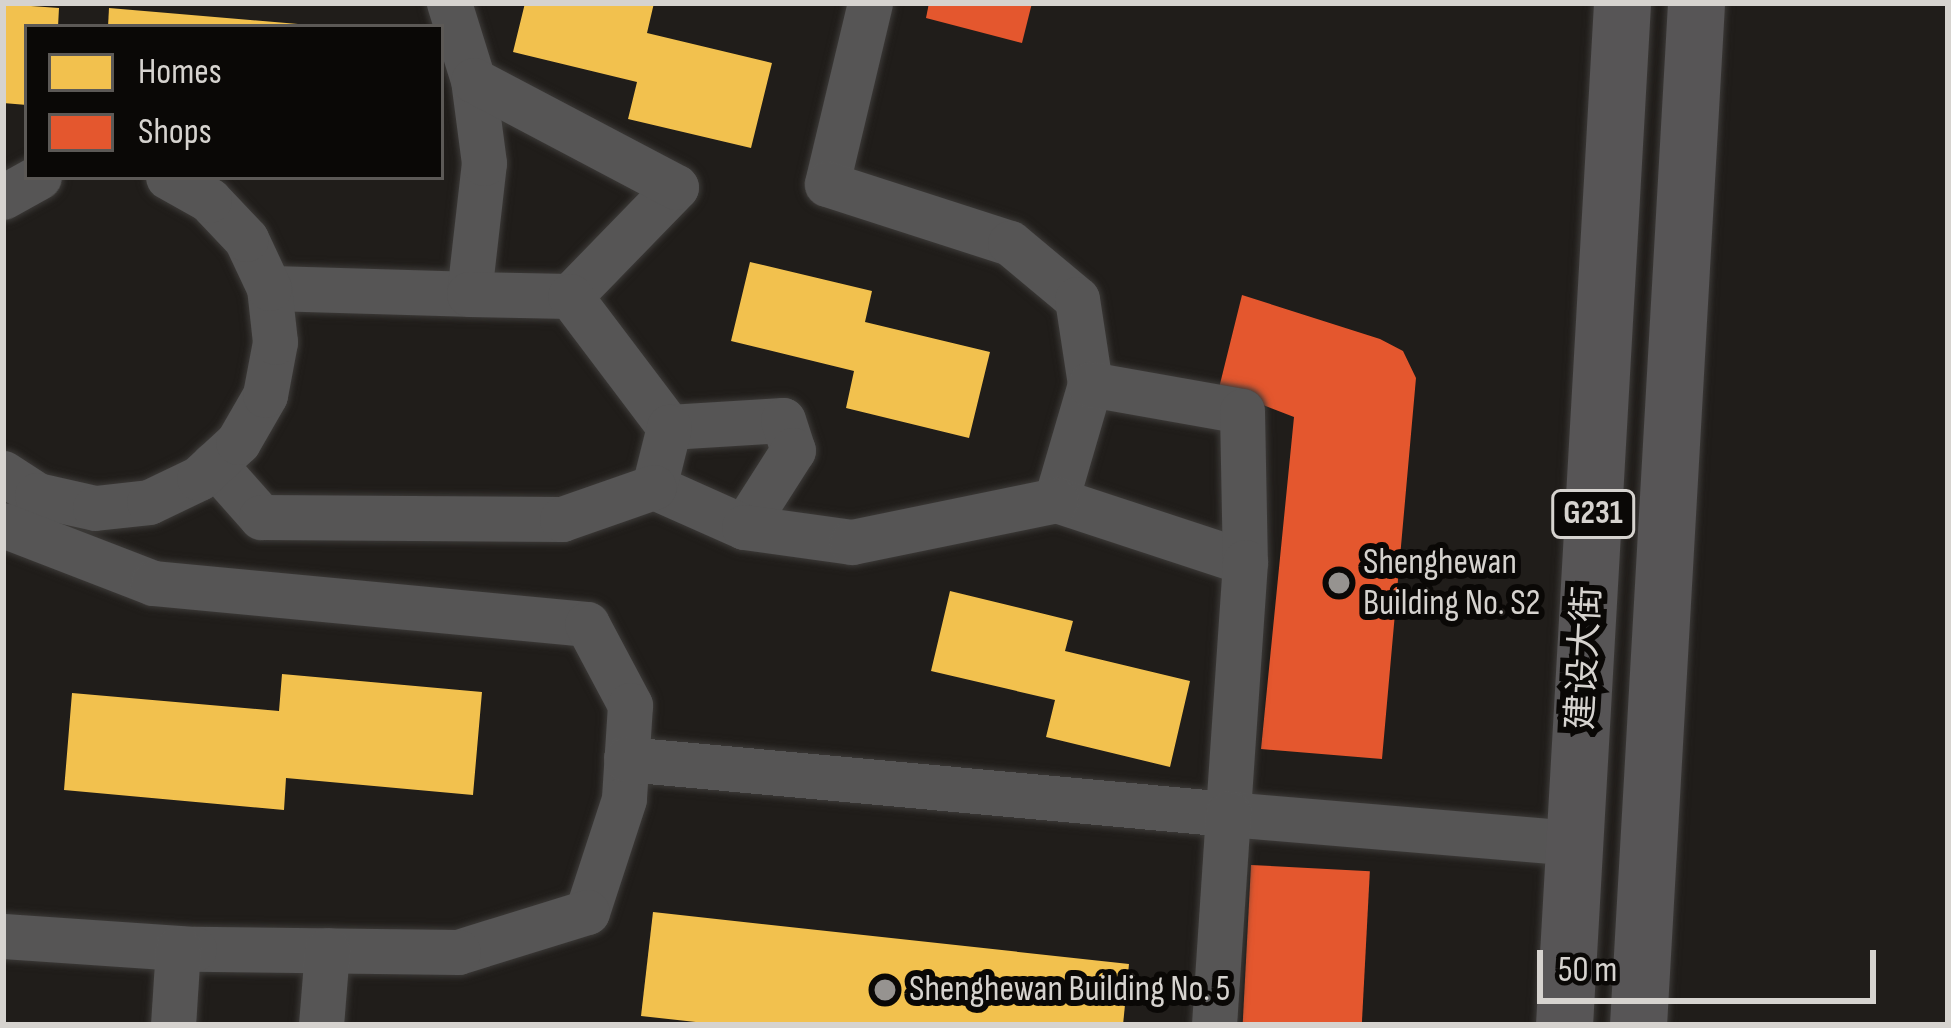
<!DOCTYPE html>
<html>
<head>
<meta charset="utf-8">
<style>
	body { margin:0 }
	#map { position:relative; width:1951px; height:1028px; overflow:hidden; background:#201d1a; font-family:"Sofia Sans Condensed","Noto Sans SC",sans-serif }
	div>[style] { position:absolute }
	.homes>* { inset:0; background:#f2c14e }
	.shops>* { inset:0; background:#e4572e; transform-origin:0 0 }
	.roads { filter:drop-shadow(0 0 3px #3c3a38) drop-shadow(0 0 3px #3c3a38) }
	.minor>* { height:45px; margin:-22.5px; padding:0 22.5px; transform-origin:22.5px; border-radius:22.5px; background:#565555 }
	.major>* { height:57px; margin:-28.5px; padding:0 28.5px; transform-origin:28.5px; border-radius:28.5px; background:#575556 }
	.dots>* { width:33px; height:33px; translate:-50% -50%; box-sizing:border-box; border:6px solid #0a0806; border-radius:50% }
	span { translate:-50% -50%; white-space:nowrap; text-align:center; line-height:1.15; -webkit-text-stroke:12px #0a0806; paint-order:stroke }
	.shield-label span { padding:3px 9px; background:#0a0806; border:3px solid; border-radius:9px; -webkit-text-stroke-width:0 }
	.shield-label { font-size:33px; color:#d6d3cf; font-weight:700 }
	.poi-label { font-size:36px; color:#d6d3cf }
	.left { translate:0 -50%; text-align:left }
	.street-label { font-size:36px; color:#d6d3cf }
	.frame { position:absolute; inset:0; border:6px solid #d6d3cf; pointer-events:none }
	.legend { position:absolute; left:24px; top:24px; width:420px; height:156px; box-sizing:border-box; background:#0a0806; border:3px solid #5c5956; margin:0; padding:15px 21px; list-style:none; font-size:36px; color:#d6d3cf }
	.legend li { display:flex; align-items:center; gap:24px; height:60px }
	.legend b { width:60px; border:3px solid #5c5956 }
	.scale { position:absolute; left:1537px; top:950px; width:339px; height:54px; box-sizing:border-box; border:6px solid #d6d3cf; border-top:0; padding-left:15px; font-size:36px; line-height:42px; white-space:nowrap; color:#d6d3cf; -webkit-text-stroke:9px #0a0806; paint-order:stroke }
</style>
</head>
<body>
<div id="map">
	<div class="homes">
		<div style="clip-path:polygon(525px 3px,654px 3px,647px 33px,772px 63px,751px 148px,628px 119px,637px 82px,513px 52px)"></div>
		<div style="clip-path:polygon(3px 4px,59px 8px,58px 27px,27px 27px,27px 105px,3px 103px)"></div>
		<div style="clip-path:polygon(109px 8px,298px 24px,298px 27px,108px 27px)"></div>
		<div style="clip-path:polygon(750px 262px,872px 291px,865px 322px,990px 352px,969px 438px,846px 408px,854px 371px,731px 341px)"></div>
		<div style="clip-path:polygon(950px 591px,1073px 621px,1065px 651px,1190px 681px,1170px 767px,1046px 737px,1055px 700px,931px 671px)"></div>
		<div style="clip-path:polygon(282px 674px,482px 692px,473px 795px,286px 778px,284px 810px,64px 790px,72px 693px,279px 711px)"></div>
		<div style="clip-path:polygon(653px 912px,1129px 964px,1123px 1025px,723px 1025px,641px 1016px)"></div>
	</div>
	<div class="shops">
		<div style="clip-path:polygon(929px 3px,1032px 3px,1022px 43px,926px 18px)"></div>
		<div style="clip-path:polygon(1242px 295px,1380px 339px,1403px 351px,1416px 378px,1382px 759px,1261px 749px,1294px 417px,1219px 388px)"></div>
		<div style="left:1251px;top:865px;width:119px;height:160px;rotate:3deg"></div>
	</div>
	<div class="roads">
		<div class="minor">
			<div style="left:870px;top:3px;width:186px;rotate:103.4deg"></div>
			<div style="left:827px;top:184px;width:192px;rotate:17.9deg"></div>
			<div style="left:1010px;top:243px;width:87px;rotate:39.9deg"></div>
			<div style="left:1077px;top:299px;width:86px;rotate:81.3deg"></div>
			<div style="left:1090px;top:384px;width:121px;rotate:106.3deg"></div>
			<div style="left:1056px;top:500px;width:199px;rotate:18.2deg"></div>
			<div style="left:3px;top:197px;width:41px;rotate:-29.1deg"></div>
			<div style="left:269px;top:288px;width:200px;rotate:1.7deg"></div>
			<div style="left:469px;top:294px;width:132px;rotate:-83.5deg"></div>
			<div style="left:484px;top:163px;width:84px;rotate:-97.5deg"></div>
			<div style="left:473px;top:80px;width:81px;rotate:-107.3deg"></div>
			<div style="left:469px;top:294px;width:101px;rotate:1.1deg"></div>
			<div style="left:570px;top:296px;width:152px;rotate:-45.8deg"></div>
			<div style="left:676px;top:187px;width:229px;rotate:-152.2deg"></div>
			<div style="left:570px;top:296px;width:164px;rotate:52.9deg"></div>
			<div style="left:669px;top:427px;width:114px;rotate:-3.5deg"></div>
			<div style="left:783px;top:420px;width:32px;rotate:72deg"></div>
			<div style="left:793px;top:450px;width:91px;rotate:122.5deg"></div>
			<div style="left:744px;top:527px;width:98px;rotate:-156deg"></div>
			<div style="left:654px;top:487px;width:62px;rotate:-76deg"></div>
			<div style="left:1090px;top:384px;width:154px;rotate:10.1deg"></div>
			<div style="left:1242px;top:411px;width:151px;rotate:88.9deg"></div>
			<div style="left:1245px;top:562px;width:253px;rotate:93.9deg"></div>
			<div style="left:1228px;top:814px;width:347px;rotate:4.8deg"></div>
			<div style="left:214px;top:464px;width:71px;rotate:48.4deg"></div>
			<div style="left:261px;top:517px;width:301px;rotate:0.4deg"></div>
			<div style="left:562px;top:519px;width:97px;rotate:-19.2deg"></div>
			<div style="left:3px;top:473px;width:40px;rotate:32.9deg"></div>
			<div style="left:37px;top:495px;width:59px;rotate:12.6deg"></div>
			<div style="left:95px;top:508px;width:54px;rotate:-6.3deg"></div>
			<div style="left:149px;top:502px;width:55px;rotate:-25.6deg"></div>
			<div style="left:199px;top:478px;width:53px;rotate:-42.7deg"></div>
			<div style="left:238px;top:442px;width:54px;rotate:-60.1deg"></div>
			<div style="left:265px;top:395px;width:54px;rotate:-79.3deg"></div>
			<div style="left:275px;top:342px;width:54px;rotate:-96.3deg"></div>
			<div style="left:269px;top:288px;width:54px;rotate:-115.1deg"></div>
			<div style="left:246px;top:239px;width:54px;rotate:-133.5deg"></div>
			<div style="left:209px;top:200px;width:47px;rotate:-150.7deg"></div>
			<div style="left:3px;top:525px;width:161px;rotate:21.1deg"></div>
			<div style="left:153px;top:583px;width:436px;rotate:5.4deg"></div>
			<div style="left:587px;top:624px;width:92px;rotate:62deg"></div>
			<div style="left:630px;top:705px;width:94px;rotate:93.7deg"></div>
			<div style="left:624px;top:799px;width:119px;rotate:108.1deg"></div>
			<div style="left:587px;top:912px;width:135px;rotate:162.8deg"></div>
			<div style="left:458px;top:952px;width:264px;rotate:-179.3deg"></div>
			<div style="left:194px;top:949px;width:191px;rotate:-176.1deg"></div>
			<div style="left:744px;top:527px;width:109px;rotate:7.9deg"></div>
			<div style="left:852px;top:542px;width:208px;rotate:-11.6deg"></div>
			<div style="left:626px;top:759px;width:605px;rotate:5.22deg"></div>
			<div style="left:1228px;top:814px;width:211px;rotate:93.8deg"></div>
			<div style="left:173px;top:1025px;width:77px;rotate:-86.3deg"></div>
			<div style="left:321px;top:1025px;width:75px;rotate:-85.4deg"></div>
		</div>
		<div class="major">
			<div style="left:1564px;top:1025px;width:1024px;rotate:-86.75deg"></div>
			<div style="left:1638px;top:1025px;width:1024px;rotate:-86.75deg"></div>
		</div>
	</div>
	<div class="dots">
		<div style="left:1339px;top:583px;background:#969390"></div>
		<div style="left:885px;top:990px;background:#969390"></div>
	</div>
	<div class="shield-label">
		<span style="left:1593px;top:514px">G231</span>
	</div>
	<div class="poi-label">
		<span class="left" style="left:1363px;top:583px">Shenghewan<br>Building No. S2</span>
		<span class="left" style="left:909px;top:990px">Shenghewan Building No. 5</span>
	</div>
	<div class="street-label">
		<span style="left:1585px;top:658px;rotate:-87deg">建设大街</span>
	</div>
	<div class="frame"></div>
	<ul class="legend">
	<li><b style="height:33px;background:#f2c14e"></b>Homes</li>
	<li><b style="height:33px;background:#e4572e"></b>Shops</li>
	</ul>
	<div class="scale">50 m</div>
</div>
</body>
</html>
